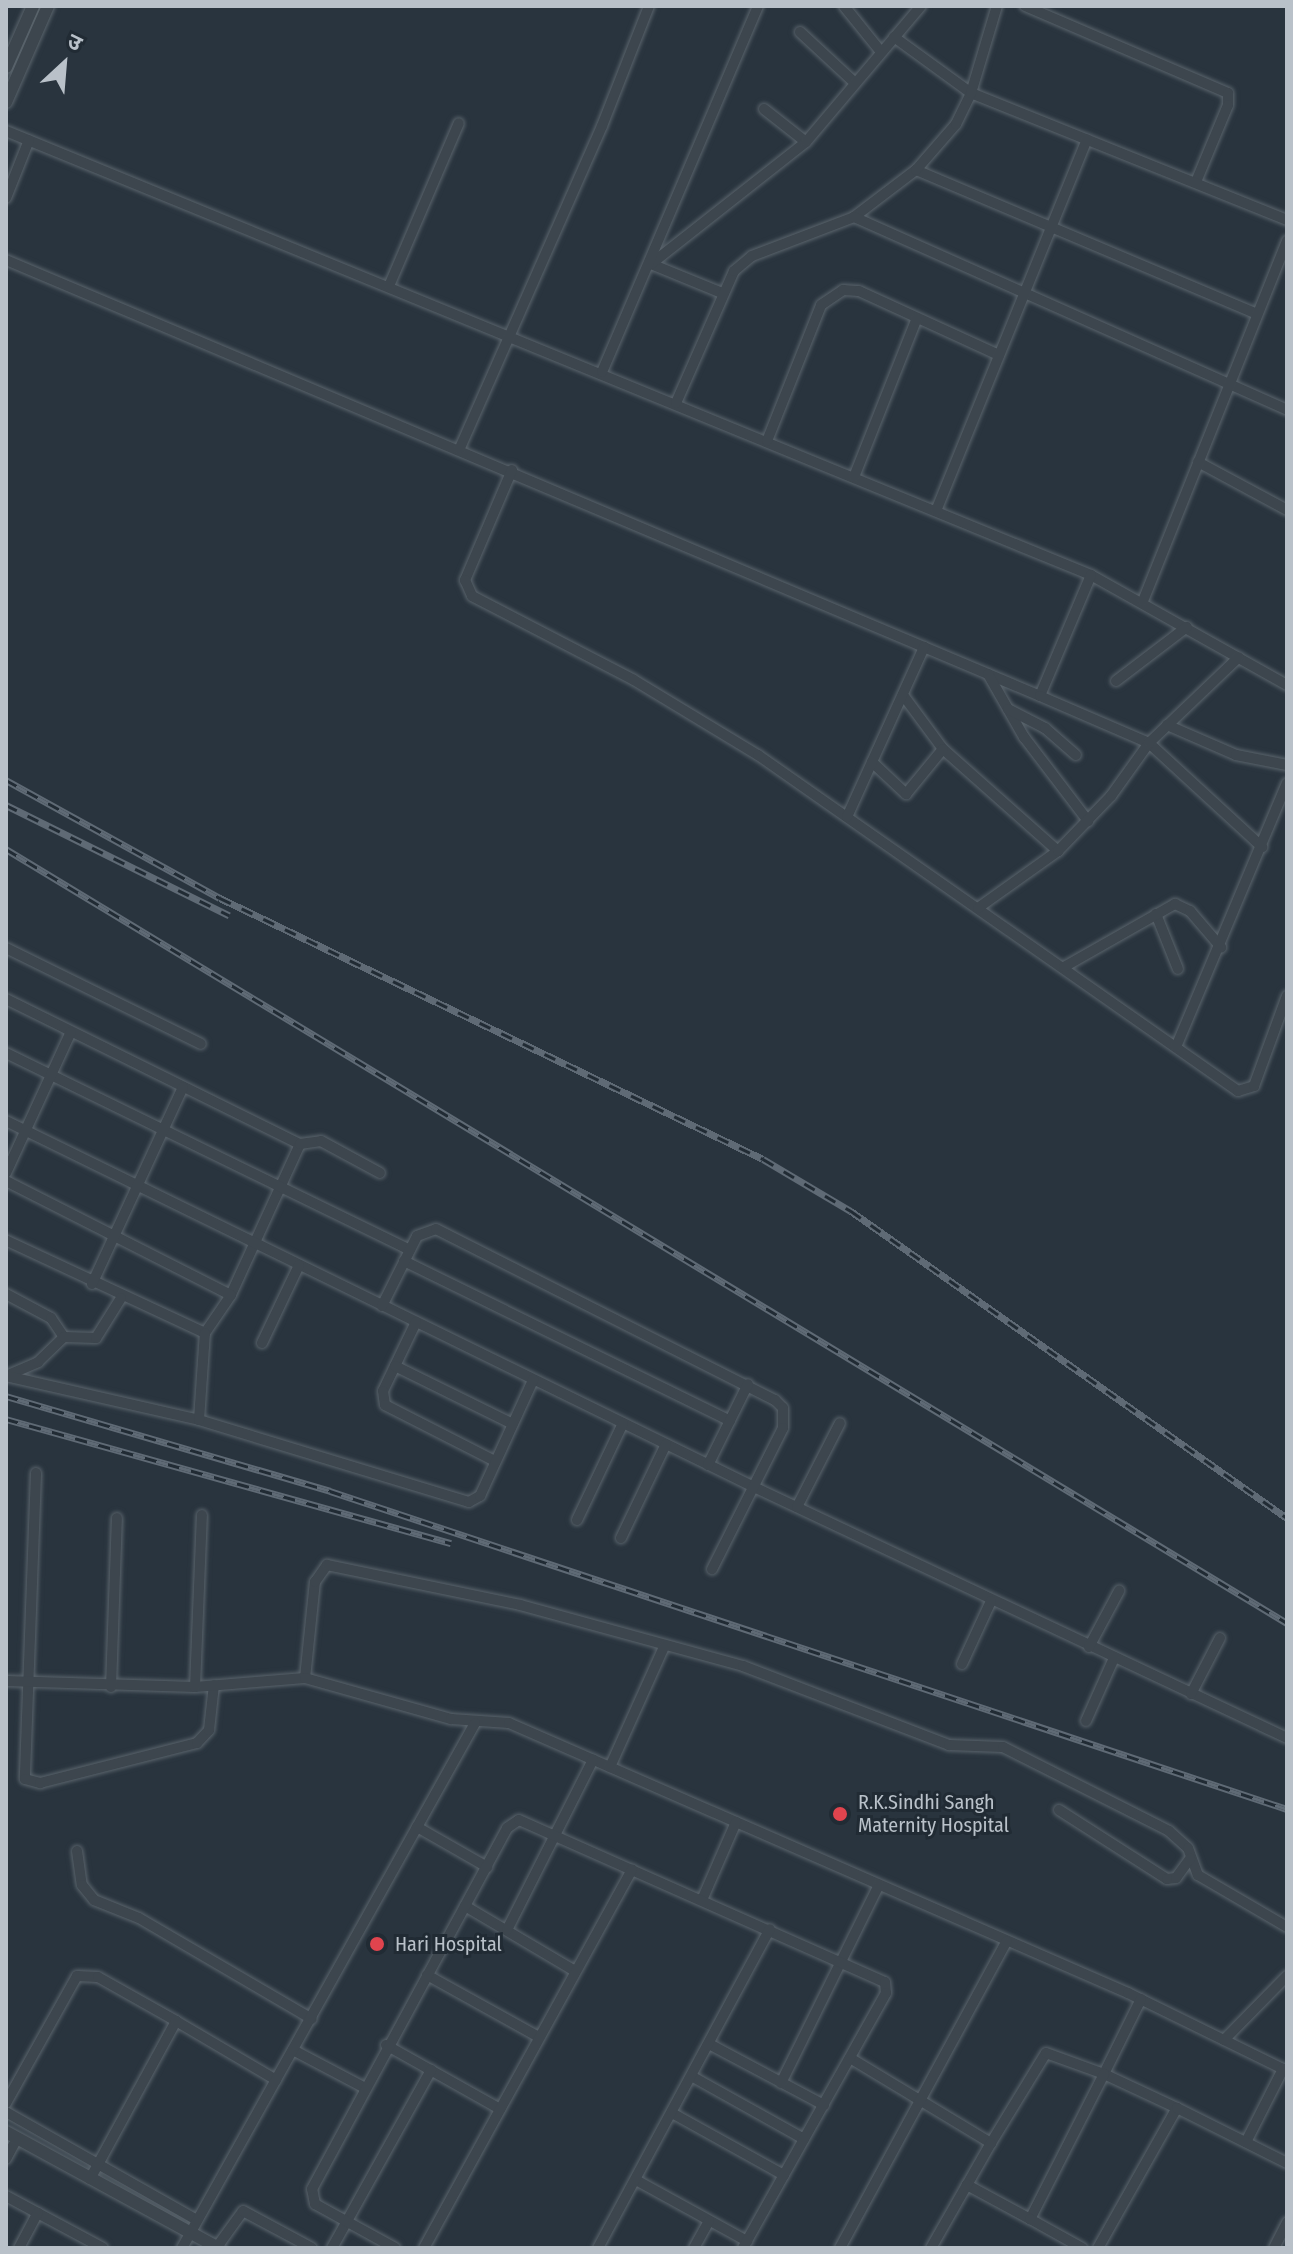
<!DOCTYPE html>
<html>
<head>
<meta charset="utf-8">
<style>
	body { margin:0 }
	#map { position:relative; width:1293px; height:2254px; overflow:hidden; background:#29343e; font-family:"Fira Sans Condensed","Noto Sans Devanagari",sans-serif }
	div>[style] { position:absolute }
	.roads { filter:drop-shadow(0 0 2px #5a646c) drop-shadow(0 0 2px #5a646c) }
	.minor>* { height:10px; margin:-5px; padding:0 5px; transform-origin:5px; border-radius:5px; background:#3d464e }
	.tertiary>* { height:12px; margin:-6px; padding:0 6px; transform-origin:6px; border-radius:6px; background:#3d464e }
	.rail>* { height:7px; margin-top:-3.5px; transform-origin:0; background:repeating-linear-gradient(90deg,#212b34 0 12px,#5f6a75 0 24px); box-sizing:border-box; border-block:2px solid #5f6a75 }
	.dots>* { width:22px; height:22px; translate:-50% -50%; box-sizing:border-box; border:4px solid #212b34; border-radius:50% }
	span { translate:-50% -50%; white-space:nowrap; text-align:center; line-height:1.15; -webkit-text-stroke:6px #212b34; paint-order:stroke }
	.poi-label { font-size:20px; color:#b9c1c9 }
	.left { translate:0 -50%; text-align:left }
	.frame { position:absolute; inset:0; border:8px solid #b9c1c9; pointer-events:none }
	.north { position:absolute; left:24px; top:24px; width:80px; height:80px; -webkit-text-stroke:6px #212b34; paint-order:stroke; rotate:26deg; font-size:22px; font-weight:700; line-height:32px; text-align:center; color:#b9c1c9 }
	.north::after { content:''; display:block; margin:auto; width:28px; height:36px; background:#b9c1c9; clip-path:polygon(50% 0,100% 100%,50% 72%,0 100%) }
</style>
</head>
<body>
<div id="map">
	<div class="roads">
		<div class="minor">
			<div style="left:844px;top:6px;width:59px;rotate:51.2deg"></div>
			<div style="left:1025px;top:6px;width:221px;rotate:23.2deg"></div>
			<div style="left:1228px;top:93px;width:12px;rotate:90deg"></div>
			<div style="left:1228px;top:105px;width:83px;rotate:112.6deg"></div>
			<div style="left:800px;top:32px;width:75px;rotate:42.8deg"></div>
			<div style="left:894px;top:37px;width:95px;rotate:36deg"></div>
			<div style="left:971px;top:93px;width:341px;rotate:21.9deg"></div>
			<div style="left:764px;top:109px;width:53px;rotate:38.2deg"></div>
			<div style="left:6px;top:131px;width:1172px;rotate:22.26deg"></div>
			<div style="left:1091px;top:575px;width:225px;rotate:29.3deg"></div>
			<div style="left:916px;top:170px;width:370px;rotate:22.9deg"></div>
			<div style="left:6px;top:198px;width:62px;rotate:-68.4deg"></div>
			<div style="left:854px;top:217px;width:78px;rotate:-37.2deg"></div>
			<div style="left:916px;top:170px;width:61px;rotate:-49deg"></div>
			<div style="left:956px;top:124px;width:34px;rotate:-64deg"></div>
			<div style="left:971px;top:93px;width:91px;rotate:-73.4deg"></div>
			<div style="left:6px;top:260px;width:1122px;rotate:22.86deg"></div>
			<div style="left:389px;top:286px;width:177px;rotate:-66.8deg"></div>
			<div style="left:722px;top:293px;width:77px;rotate:-157.8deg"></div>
			<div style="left:651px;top:264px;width:197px;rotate:-38.2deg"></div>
			<div style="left:806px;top:142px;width:178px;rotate:-49.8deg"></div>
			<div style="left:602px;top:372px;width:398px;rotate:-66.9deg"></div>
			<div style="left:676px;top:403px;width:144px;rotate:-66.3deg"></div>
			<div style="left:734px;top:271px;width:23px;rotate:-40deg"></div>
			<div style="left:752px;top:256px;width:109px;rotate:-20.9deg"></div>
			<div style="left:854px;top:217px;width:474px;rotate:24deg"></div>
			<div style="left:767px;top:441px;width:146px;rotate:-68.3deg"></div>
			<div style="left:821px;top:305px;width:27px;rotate:-34deg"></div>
			<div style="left:843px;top:290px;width:16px;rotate:4deg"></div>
			<div style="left:859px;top:291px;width:154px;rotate:24.6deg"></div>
			<div style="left:460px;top:448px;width:352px;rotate:-66.2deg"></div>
			<div style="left:602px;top:126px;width:129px;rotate:-68.6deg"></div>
			<div style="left:1198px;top:462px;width:101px;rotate:28.3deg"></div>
			<div style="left:512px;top:470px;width:120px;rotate:113.1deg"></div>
			<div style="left:465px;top:580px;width:17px;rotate:66deg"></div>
			<div style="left:472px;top:596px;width:182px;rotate:27.4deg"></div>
			<div style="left:634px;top:680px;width:145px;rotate:31.2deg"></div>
			<div style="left:758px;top:755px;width:586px;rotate:34.99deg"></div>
			<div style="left:1238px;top:1091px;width:17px;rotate:-17deg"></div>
			<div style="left:1254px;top:1086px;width:96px;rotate:-69.9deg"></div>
			<div style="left:854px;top:477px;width:171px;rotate:-68.4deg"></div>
			<div style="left:936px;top:511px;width:401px;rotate:-67.9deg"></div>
			<div style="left:1091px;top:575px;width:131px;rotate:112.9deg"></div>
			<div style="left:1040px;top:696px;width:119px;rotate:23.3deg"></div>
			<div style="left:1149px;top:743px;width:154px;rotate:42.6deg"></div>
			<div style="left:1143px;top:601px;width:388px;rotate:-68.2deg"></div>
			<div style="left:988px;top:674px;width:73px;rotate:60.3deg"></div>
			<div style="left:1024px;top:737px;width:106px;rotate:52.7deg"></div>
			<div style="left:1116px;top:681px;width:89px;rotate:-37.3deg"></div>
			<div style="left:903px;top:695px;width:67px;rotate:53.5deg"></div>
			<div style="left:943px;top:749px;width:154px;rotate:41.6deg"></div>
			<div style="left:1008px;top:709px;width:42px;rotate:27.2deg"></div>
			<div style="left:1045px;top:728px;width:41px;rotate:41.1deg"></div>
			<div style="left:1167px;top:725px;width:75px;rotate:23.5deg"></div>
			<div style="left:1236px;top:755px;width:52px;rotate:11.1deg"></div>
			<div style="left:872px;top:762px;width:47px;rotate:43.3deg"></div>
			<div style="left:906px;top:794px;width:58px;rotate:-50.6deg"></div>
			<div style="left:847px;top:817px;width:187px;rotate:-65.6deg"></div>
			<div style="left:978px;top:908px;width:98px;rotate:-35.5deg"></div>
			<div style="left:1058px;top:851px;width:76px;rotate:-46.1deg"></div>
			<div style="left:1111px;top:796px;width:65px;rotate:-54.4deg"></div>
			<div style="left:1149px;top:743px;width:124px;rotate:-43.7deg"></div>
			<div style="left:1156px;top:914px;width:59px;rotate:68.2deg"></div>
			<div style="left:6px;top:948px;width:217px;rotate:26.2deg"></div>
			<div style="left:1064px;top:967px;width:128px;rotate:-29.6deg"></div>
			<div style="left:1175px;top:904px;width:17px;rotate:25deg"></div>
			<div style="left:1190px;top:911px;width:48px;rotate:49.3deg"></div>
			<div style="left:6px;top:999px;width:328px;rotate:26.3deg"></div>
			<div style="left:300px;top:1144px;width:166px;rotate:114.6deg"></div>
			<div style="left:231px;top:1295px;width:46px;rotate:124.4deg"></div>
			<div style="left:205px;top:1333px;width:220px;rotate:-155deg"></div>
			<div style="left:1176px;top:1047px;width:286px;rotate:-67.2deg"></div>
			<div style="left:6px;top:1053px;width:449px;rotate:26deg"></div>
			<div style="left:6px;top:1121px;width:835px;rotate:26.07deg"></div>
			<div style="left:756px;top:1488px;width:587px;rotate:25.21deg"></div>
			<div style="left:300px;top:1144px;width:21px;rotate:-8deg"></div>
			<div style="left:321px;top:1141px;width:67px;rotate:28.5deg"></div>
			<div style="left:6px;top:1173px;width:155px;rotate:-65.3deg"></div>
			<div style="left:6px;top:1181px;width:252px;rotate:26.9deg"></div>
			<div style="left:404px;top:1261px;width:363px;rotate:26.1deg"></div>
			<div style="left:92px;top:1284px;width:217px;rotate:-65.2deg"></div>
			<div style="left:6px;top:1294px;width:51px;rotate:28.1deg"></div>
			<div style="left:51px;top:1318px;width:23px;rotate:56deg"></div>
			<div style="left:382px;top:1306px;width:78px;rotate:-63.4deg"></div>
			<div style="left:417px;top:1236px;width:20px;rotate:-20deg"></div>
			<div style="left:436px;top:1229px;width:380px;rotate:26.8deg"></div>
			<div style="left:775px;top:1400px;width:11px;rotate:45deg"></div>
			<div style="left:783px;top:1408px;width:20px;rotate:90deg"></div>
			<div style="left:783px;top:1428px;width:158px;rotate:116.7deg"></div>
			<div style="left:416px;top:1322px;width:76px;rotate:115.6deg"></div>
			<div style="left:383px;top:1391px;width:14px;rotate:82deg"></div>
			<div style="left:385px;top:1405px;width:123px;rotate:27deg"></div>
			<div style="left:262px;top:1343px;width:86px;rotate:-64.6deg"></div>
			<div style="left:395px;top:1366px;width:131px;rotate:26.2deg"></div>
			<div style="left:8px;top:1375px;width:33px;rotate:-23deg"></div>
			<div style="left:38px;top:1362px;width:36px;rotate:-44deg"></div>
			<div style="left:64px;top:1337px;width:32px;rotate:2deg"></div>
			<div style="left:96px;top:1338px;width:47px;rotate:-58deg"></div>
			<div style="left:6px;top:1376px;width:198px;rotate:12.8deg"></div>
			<div style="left:199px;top:1420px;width:282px;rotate:16.9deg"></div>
			<div style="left:469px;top:1502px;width:13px;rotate:-29deg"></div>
			<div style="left:480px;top:1496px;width:128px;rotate:-65.4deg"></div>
			<div style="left:199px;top:1420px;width:87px;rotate:-86.1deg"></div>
			<div style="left:708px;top:1465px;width:90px;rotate:-63.7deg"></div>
			<div style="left:36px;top:1473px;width:306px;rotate:92.1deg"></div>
			<div style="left:25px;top:1779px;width:16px;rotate:15deg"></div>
			<div style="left:40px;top:1783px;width:162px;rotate:-14.3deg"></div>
			<div style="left:197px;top:1743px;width:18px;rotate:-47deg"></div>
			<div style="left:209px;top:1730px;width:45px;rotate:-83.7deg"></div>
			<div style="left:797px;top:1507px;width:94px;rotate:-62.9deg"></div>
			<div style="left:577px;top:1520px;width:107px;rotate:-64.6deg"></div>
			<div style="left:621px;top:1538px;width:104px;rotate:-64.4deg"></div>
			<div style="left:1089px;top:1647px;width:64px;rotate:-61.8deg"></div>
			<div style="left:962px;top:1664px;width:69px;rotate:-65.3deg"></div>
			<div style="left:305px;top:1678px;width:97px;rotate:-84.1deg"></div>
			<div style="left:315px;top:1582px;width:21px;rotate:-55deg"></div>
			<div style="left:327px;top:1565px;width:197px;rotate:11.7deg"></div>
			<div style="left:520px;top:1605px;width:231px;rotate:15.3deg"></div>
			<div style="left:743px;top:1666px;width:221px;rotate:21deg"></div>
			<div style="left:949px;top:1745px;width:54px;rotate:2.1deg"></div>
			<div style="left:1003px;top:1747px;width:186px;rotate:26.8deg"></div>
			<div style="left:1169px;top:1831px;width:25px;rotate:42deg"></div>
			<div style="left:1188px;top:1848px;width:29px;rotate:70deg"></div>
			<div style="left:1198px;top:1875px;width:103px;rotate:30.3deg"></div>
			<div style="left:6px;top:1681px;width:189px;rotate:1.8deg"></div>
			<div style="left:195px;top:1687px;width:110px;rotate:-4.7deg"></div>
			<div style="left:305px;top:1678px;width:152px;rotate:15.7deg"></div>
			<div style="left:451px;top:1719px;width:58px;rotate:3.9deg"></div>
			<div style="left:509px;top:1723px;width:675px;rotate:23.57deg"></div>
			<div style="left:1128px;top:1993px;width:177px;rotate:26.1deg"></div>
			<div style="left:111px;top:1687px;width:169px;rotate:-88deg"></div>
			<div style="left:195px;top:1687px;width:172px;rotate:-87.7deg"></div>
			<div style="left:1191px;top:1694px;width:63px;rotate:-62.6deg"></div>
			<div style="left:1086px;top:1721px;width:69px;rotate:-66deg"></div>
			<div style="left:610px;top:1767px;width:132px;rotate:-65.8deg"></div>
			<div style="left:1059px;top:1810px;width:128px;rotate:32.6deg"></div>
			<div style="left:1167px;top:1879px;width:9px;rotate:-6deg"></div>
			<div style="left:1176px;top:1878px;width:24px;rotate:-54deg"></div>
			<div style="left:417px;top:1827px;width:81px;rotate:29.7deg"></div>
			<div style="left:77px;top:1851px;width:34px;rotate:82deg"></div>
			<div style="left:82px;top:1885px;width:19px;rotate:51deg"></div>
			<div style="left:94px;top:1900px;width:48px;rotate:21.8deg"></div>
			<div style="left:139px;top:1918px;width:200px;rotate:30.3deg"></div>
			<div style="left:702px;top:1900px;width:85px;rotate:-66.4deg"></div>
			<div style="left:465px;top:1906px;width:128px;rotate:30.6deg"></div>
			<div style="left:507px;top:1930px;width:191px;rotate:-63.2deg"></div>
			<div style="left:427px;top:1975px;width:128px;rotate:29deg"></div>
			<div style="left:1141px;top:1999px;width:84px;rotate:116.3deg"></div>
			<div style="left:1104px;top:2074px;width:81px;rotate:25deg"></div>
			<div style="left:1224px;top:2040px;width:90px;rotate:-45.5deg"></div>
			<div style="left:386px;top:2045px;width:131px;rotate:29.3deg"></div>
			<div style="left:711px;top:2045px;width:128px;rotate:28deg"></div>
			<div style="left:293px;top:2050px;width:81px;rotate:27.8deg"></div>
			<div style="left:850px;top:2058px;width:165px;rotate:31.1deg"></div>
			<div style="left:991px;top:2143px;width:105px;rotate:-58.6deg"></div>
			<div style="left:1046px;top:2053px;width:62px;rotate:19.9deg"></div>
			<div style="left:1104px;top:2074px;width:163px;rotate:117deg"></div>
			<div style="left:1030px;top:2219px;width:72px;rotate:-151.6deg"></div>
			<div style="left:967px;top:2185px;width:48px;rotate:-60.3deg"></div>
			<div style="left:693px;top:2077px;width:127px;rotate:29.2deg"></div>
			<div style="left:781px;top:2083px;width:221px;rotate:-63.7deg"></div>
			<div style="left:6px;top:2103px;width:145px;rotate:-60.8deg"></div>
			<div style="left:77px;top:1976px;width:21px;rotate:3deg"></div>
			<div style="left:98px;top:1977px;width:90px;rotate:29.4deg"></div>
			<div style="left:6px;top:2112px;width:219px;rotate:29.5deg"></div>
			<div style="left:672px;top:2113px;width:128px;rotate:29deg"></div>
			<div style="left:1246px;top:2142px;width:82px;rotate:-63.1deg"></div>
			<div style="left:6px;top:2159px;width:24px;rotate:-62deg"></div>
			<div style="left:90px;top:2179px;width:180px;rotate:-61.4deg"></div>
			<div style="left:176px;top:2021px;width:116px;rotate:30.5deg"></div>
			<div style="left:636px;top:2180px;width:127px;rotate:28.8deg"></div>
			<div style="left:6px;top:2196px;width:110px;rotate:28.2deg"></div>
			<div style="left:1030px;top:2219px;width:60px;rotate:29.1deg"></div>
			<div style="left:217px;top:2247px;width:44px;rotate:-54.2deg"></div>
			<div style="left:243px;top:2211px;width:78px;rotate:28.2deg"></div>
			<div style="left:19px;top:2248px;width:40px;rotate:-62deg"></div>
			<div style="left:182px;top:2248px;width:601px;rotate:-60.83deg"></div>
			<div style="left:332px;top:2248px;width:204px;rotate:-60.9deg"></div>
			<div style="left:395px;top:2248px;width:91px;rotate:-151.2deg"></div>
			<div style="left:315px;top:2204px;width:15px;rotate:-101deg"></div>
			<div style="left:312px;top:2189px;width:410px;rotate:-61.6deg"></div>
			<div style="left:507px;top:1828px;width:14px;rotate:-34deg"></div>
			<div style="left:519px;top:1820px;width:400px;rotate:23.9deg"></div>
			<div style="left:885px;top:1982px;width:11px;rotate:85deg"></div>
			<div style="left:886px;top:1993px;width:292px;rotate:119.3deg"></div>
			<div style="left:424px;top:2248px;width:432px;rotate:-61.2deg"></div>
			<div style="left:598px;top:2248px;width:362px;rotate:-61.7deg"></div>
			<div style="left:694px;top:2248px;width:31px;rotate:-61deg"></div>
			<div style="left:840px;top:2248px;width:349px;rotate:-61.5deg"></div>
			<div style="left:931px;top:2248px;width:73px;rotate:-60.3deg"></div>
			<div style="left:1098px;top:2248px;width:161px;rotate:-60.6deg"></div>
			<div style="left:1177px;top:2108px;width:123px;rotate:26.6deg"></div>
			<div style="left:1274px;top:2248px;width:29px;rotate:-63deg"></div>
		</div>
		<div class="tertiary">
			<div style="left:6px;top:67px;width:67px;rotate:-66.1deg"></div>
			<div style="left:6px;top:102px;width:105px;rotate:-66.4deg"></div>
			<div style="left:6px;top:2132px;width:243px;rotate:28.6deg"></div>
		</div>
	</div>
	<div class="rail">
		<div style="left:6px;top:780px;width:244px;rotate:28.9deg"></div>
		<div style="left:220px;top:898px;width:602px;rotate:25.67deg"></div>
		<div style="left:763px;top:1159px;width:102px;rotate:30.6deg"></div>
		<div style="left:851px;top:1211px;width:533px;rotate:35.15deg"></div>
		<div style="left:6px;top:805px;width:249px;rotate:26.3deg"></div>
		<div style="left:6px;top:849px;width:1497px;rotate:31.14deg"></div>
		<div style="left:6px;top:1396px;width:338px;rotate:16.3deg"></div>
		<div style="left:330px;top:1491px;width:1008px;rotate:18.38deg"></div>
		<div style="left:6px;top:1419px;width:462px;rotate:15.6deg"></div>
	</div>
	<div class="dots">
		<div style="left:840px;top:1814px;background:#e0444e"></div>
		<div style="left:377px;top:1944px;background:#e0444e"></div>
	</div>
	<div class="poi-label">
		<span class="left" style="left:858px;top:1814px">R.K.Sindhi Sangh<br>Maternity Hospital</span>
		<span class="left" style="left:395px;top:1944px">Hari Hospital</span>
	</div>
	<div class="frame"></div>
	<div class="north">उ</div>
</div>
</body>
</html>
